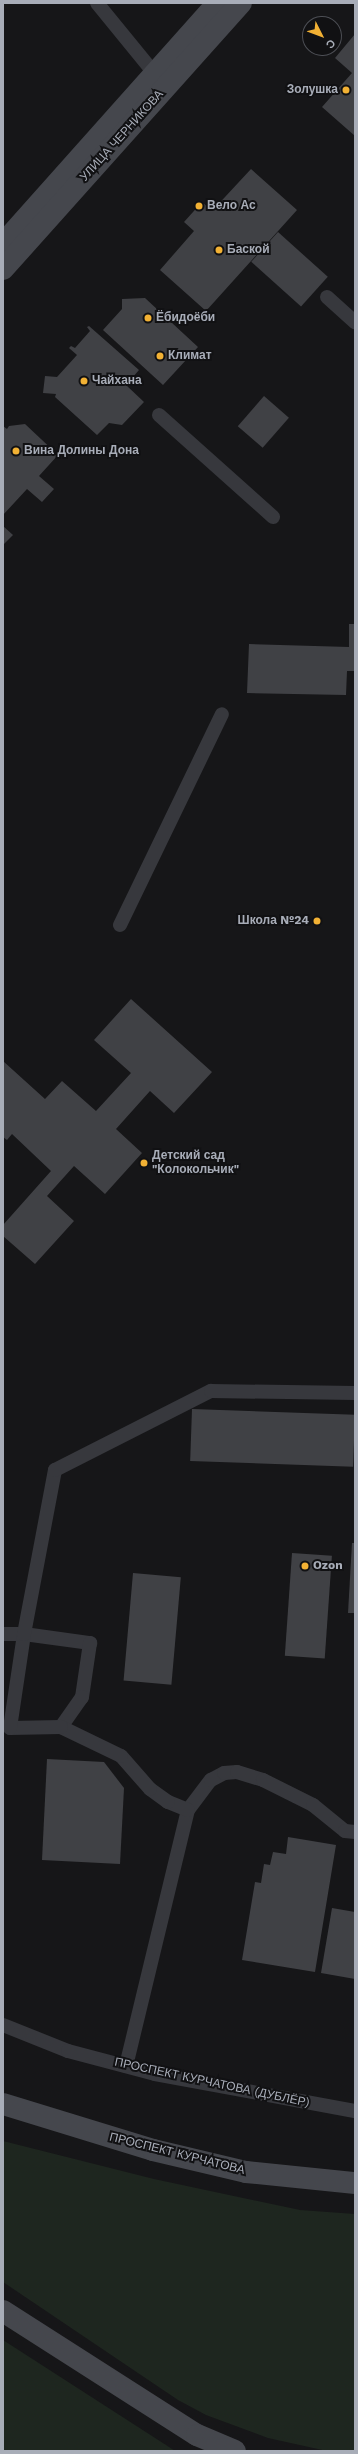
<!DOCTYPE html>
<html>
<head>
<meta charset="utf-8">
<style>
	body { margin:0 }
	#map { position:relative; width:358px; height:2454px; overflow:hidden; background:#161618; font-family:"Work Sans",sans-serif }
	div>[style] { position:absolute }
	.green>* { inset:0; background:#1e261f }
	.building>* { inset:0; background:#404145; transform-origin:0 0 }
	.lane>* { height:14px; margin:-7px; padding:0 7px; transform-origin:7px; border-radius:7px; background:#37383d }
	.secondary>* { height:22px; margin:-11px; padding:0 11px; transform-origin:11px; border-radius:11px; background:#45474d }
	.dots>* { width:11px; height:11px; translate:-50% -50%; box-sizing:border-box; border:2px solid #111113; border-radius:50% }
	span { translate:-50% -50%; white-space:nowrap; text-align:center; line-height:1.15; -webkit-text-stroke:4px #111113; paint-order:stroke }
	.poi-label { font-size:12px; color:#a8adb8; font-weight:700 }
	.right { translate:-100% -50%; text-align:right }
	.left { translate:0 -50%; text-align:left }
	.street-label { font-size:12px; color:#a8adb8 }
	.frame { position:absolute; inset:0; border:4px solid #a8adb8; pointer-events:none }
	.north { position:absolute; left:302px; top:16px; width:40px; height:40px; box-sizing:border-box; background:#111113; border:1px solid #4d4f55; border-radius:50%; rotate:132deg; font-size:11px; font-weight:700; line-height:16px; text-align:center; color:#a8adb8 }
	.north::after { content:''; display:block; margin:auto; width:14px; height:18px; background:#f2b134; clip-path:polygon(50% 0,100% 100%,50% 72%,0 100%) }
</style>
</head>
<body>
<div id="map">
	<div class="green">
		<div style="clip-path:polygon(3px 2141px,154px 2179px,300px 2210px,355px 2214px,355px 2451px,327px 2451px,268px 2438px,206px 2415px,178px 2400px,3px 2282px)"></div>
		<div style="clip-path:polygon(3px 2340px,166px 2445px,175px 2451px,3px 2451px)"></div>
	</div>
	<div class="building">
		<div style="clip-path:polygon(355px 34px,355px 136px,322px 107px,352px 73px,335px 58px)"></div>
		<div style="clip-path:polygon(251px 169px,297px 210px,206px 311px,160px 270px,194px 231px,184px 222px,202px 202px,212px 211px)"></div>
		<div style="left:278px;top:232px;width:67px;height:40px;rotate:42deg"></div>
		<div style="clip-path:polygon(145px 298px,198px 347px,163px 385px,103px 330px,122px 309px,122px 299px)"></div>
		<div style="clip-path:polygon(89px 326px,139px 370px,126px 385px,144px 402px,122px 425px,109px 423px,97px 435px,55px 397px,56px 394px,43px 393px,45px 376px,57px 377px,77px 355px,69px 348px,71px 346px,75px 348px,90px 331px,87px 327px)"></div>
		<div style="left:264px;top:396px;width:33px;height:40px;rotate:41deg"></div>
		<div style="clip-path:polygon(25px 424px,58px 455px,39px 476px,54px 489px,42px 502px,27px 489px,3px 515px,3px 426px,7px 429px,9px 426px)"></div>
		<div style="clip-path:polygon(3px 526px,13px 535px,3px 545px)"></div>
		<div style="clip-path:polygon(349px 624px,355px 624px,355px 671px,347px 671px,346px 695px,247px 693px,249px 644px,349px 647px)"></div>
		<div style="clip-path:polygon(131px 999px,212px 1072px,174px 1113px,150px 1091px,116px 1129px,142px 1153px,105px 1194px,74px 1166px,47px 1196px,74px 1221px,35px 1264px,3px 1236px,3px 1225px,51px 1171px,12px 1134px,7px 1140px,3px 1137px,3px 1061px,45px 1099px,62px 1081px,96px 1111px,131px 1073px,94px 1040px)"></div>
		<div style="left:192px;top:1409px;width:163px;height:52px;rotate:2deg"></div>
		<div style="clip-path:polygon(352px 1543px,355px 1543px,355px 1613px,348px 1613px)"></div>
		<div style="left:292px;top:1553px;width:40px;height:103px;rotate:4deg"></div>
		<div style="left:133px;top:1573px;width:48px;height:108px;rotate:5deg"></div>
		<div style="clip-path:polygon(47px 1759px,104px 1762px,124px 1788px,120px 1864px,42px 1860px)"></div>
		<div style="clip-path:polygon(288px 1837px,336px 1845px,315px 1972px,242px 1960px,255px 1882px,261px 1883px,264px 1864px,270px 1865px,273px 1852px,286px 1854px)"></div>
		<div style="clip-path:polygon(332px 1908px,355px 1912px,355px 1979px,321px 1973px)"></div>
	</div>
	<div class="lane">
		<div style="left:97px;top:3px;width:92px;rotate:50.8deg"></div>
		<div style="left:327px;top:297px;width:38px;rotate:42deg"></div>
		<div style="left:159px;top:415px;width:153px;rotate:41.8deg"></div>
		<div style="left:120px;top:925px;width:234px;rotate:-64.2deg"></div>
		<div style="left:3px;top:1634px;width:21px"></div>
		<div style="left:24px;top:1634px;width:67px;rotate:7.8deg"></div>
		<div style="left:90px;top:1643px;width:55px;rotate:98.4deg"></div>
		<div style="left:82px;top:1697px;width:37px;rotate:125deg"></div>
		<div style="left:188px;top:1810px;width:38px;rotate:-53deg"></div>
		<div style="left:211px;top:1780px;width:15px;rotate:-28deg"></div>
		<div style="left:224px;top:1773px;width:13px;rotate:-4deg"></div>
		<div style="left:237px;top:1772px;width:27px;rotate:17deg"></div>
		<div style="left:263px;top:1780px;width:56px;rotate:26.6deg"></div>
		<div style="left:313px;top:1805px;width:41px;rotate:39.1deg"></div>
		<div style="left:345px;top:1831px;width:10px;rotate:6deg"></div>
		<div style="left:3px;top:2025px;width:70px;rotate:21.8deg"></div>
		<div style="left:68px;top:2051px;width:90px;rotate:14.8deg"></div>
		<div style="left:155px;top:2074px;width:203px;rotate:10.5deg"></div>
		<div style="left:126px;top:2066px;width:263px;rotate:-76.4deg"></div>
		<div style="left:188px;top:1810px;width:22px;rotate:-158deg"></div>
		<div style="left:168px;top:1802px;width:22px;rotate:-144deg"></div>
		<div style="left:150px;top:1789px;width:44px;rotate:-131.3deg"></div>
		<div style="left:121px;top:1756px;width:67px;rotate:-154.2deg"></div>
		<div style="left:61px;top:1727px;width:51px;rotate:178.9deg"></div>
		<div style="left:10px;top:1728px;width:95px;rotate:-81.5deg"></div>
		<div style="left:24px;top:1634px;width:167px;rotate:-79.3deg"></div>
		<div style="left:55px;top:1470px;width:175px;rotate:-26.9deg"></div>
		<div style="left:211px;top:1391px;width:144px;rotate:0.8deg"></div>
	</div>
	<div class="secondary">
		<div style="left:3px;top:244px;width:323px;rotate:-48.3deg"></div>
		<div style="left:3px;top:269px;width:357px;rotate:-48.2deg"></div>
		<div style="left:3px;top:2104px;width:157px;rotate:17deg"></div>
		<div style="left:153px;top:2150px;width:96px;rotate:13.3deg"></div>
		<div style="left:246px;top:2172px;width:110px;rotate:5.8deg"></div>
		<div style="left:3px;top:2311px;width:230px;rotate:32.6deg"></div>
		<div style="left:197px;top:2435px;width:41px;rotate:22.8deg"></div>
	</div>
	<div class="dots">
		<div style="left:346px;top:90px;background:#f2b134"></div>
		<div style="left:199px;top:206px;background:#f2b134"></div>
		<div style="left:219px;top:250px;background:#f2b134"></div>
		<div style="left:148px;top:318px;background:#f2b134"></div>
		<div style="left:160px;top:356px;background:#f2b134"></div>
		<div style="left:84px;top:381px;background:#f2b134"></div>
		<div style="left:16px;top:451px;background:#f2b134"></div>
		<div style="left:317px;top:921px;background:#f2b134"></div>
		<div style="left:144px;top:1163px;background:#f2b134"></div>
		<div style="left:305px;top:1566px;background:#f2b134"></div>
	</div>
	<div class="poi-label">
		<span class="right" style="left:338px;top:90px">Золушка</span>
		<span class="left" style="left:207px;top:206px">Вело Ас</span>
		<span class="left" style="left:227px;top:250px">Баской</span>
		<span class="left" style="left:156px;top:318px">Ёбидоёби</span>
		<span class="left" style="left:168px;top:356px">Климат</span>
		<span class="left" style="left:92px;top:381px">Чайхана</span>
		<span class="left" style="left:24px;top:451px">Вина Долины Дона</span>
		<span class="right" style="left:309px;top:921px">Школа №24</span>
		<span class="left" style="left:152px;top:1163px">Детский сад<br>"Колокольчик"</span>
		<span class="left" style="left:313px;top:1566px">Ozon</span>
	</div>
	<div class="street-label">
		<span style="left:122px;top:136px;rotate:-48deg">УЛИЦА ЧЕРНИКОВА</span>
		<span style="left:212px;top:2083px;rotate:12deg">ПРОСПЕКТ КУРЧАТОВА (ДУБЛЁР)</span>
		<span style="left:177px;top:2154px;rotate:14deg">ПРОСПЕКТ КУРЧАТОВА</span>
	</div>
	<div class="frame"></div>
	<div class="north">С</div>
</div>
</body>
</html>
